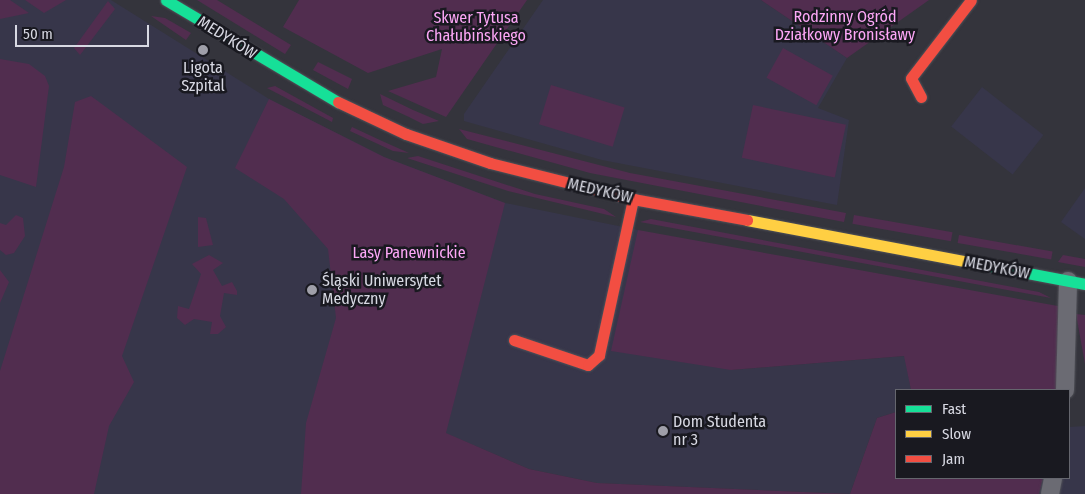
<!DOCTYPE html>
<html>
<head>
<meta charset="utf-8">
<style>
	body { margin:0 }
	#map { position:relative; width:1085px; height:494px; overflow:hidden; background:#34343c; font-family:"Fira Sans Condensed",sans-serif }
	div>[style] { position:absolute }
	.built>* { inset:0; background:#37364a; transform-origin:0 0 }
	.green>* { inset:0; background:#512d4f; transform-origin:0 0 }
	.roads { filter:drop-shadow(0 0 1px #515259) drop-shadow(0 0 1px #515259) }
	.street>* { height:18px; margin:-9px; padding:0 9px; transform-origin:9px; border-radius:9px; background:#6b6b73 }
	.fast>* { height:11px; margin:-5.5px; padding:0 5.5px; transform-origin:5.5px; border-radius:5.5px; background:#16e098 }
	.slow>* { height:11px; margin:-5.5px; padding:0 5.5px; transform-origin:5.5px; border-radius:5.5px; background:#ffcf43 }
	.jam>* { height:11px; margin:-5.5px; padding:0 5.5px; transform-origin:5.5px; border-radius:5.5px; background:#f24e42 }
	.dots>* { width:14px; height:14px; translate:-50% -50%; box-sizing:border-box; border:2px solid #191920; border-radius:50% }
	span { translate:-50% -50%; white-space:nowrap; text-align:center; line-height:1.15; -webkit-text-stroke:5px #191920; paint-order:stroke }
	.park-label { font-size:16px; color:#fda7f7 }
	.street-label { font-size:16px; color:#d8d9e3 }
	.poi-label { font-size:16px; color:#d8d9e3 }
	.left { translate:0 -50%; text-align:left }
	.legend { position:absolute; left:895px; top:389px; width:175px; height:90px; box-sizing:border-box; background:#191920; border:1px solid #65666e; margin:0; padding:6px 9px; list-style:none; font-size:15px; color:#d8d9e3 }
	.legend li { display:flex; align-items:center; gap:10px; height:25px }
	.legend b { width:25px; border:1px solid #65666e }
	.scale { position:absolute; left:15px; top:25px; width:134px; height:22px; box-sizing:border-box; border:2px solid #d8d9e3; border-top:0; padding-left:6px; font-size:15px; line-height:18px; white-space:nowrap; color:#d8d9e3; -webkit-text-stroke:4px #191920; paint-order:stroke }
</style>
</head>
<body>
<div id="map">
	<div class="built">
		<div style="clip-path:polygon(0 0,111px 0,269px 99px,384px 157px,505px 203px,638px 230px,731px 370px,905px 356px,911px 390px,896px 390px,896px 412px,877px 418px,850px 494px,597px 483px,529px 469px,445px 433px,360px 494px,0 494px)"></div>
		<div style="clip-path:polygon(543px 0,761px 0,847px 58px,818px 108px,849px 120px,837px 205px,602px 160px,464px 121px,464px 114px)"></div>
		<div style="left:982px;top:87px;width:78px;height:50px;rotate:38deg"></div>
		<div style="clip-path:polygon(1085px 188px,1085px 239px,1061px 222px)"></div>
		<div style="clip-path:polygon(1085px 426px,1085px 494px,1039px 494px,1043px 478px,1069px 478px,1069px 427px)"></div>
	</div>
	<div class="green">
		<div style="clip-path:polygon(0 0,10px 0,29px 13px,0 19px)"></div>
		<div style="clip-path:polygon(25px 0,66px 0,44px 13px)"></div>
		<div style="clip-path:polygon(197px 0,217px 0,291px 45px,285px 54px)"></div>
		<div style="clip-path:polygon(299px 0,527px 0,446px 117px,388px 91px,436px 77px,442px 49px,368px 73px,283px 27px)"></div>
		<div style="clip-path:polygon(761px 0,929px 0,847px 58px)"></div>
		<div style="clip-path:polygon(108px 1px,115px 9px,80px 55px,74px 48px)"></div>
		<div style="clip-path:polygon(151px 16px,165px 18px,191px 33px,186px 40px)"></div>
		<div style="left:783px;top:48px;width:57px;height:34px;rotate:29deg"></div>
		<div style="clip-path:polygon(0 59px,29px 64px,45px 76px,49px 86px,36px 187px,0 175px)"></div>
		<div style="clip-path:polygon(318px 62px,352px 79px,348px 89px,313px 70px)"></div>
		<div style="left:551px;top:85px;width:77px;height:41px;rotate:17deg"></div>
		<div style="clip-path:polygon(275px 86px,333px 118px,332px 122px,267px 88px)"></div>
		<div style="clip-path:polygon(380px 94px,413px 110px,439px 121px,423px 124px,409px 117px,383px 105px)"></div>
		<div style="clip-path:polygon(91px 96px,187px 167px,122px 356px,134px 382px,109px 426px,94px 494px,0 494px,0 371px,64px 167px,75px 102px)"></div>
		<div style="clip-path:polygon(269px 99px,384px 157px,505px 203px,446px 433px,529px 469px,597px 483px,850px 494px,877px 418px,896px 412px,896px 478px,1043px 478px,1039px 494px,301px 494px,306px 423px,336px 318px,328px 249px,284px 199px,235px 168px)"></div>
		<div style="left:753px;top:105px;width:95px;height:54px;rotate:12deg"></div>
		<div style="clip-path:polygon(352px 127px,382px 141px,409px 153px,393px 151px,350px 131px)"></div>
		<div style="clip-path:polygon(459px 129px,630px 173px,846px 213px,844px 222px,590px 173px,467px 139px)"></div>
		<div style="clip-path:polygon(418px 156px,535px 194px,604px 209px,616px 217px,508px 191px,407px 158px)"></div>
		<div style="clip-path:polygon(16px 215px,23px 218px,25px 236px,14px 253px,6px 255px,0 250px,0 223px,6px 225px)"></div>
		<div style="left:854px;top:215px;width:100px;height:9px;rotate:10deg"></div>
		<div style="clip-path:polygon(198px 217px,206px 218px,213px 245px,198px 247px)"></div>
		<div style="clip-path:polygon(651px 219px,1039px 292px,1051px 298px,640px 222px)"></div>
		<div style="clip-path:polygon(638px 230px,1058px 306px,1061px 390px,911px 390px,904px 356px,731px 370px,611px 351px)"></div>
		<div style="left:959px;top:235px;width:95px;height:8px;rotate:10deg"></div>
		<div style="clip-path:polygon(209px 255px,223px 263px,213px 270px,222px 286px,232px 282px,237px 291px,237px 295px,224px 293px,220px 316px,226px 327px,218px 334px,210px 334px,212px 322px,194px 319px,185px 325px,177px 318px,178px 306px,189px 309px,201px 274px,192px 264px)"></div>
		<div style="clip-path:polygon(1063px 255px,1085px 259px,1085px 267px,1058px 262px)"></div>
		<div style="clip-path:polygon(0 270px,9px 282px,0 303px)"></div>
		<div style="clip-path:polygon(1076px 314px,1085px 315px,1085px 364px)"></div>
	</div>
	<div class="roads">
		<div class="street">
			<div style="left:1065px;top:390px;width:109px;rotate:-88.4deg"></div>
			<div style="left:1050px;top:494px;width:16px;rotate:-79deg"></div>
		</div>
		<div class="fast">
			<div style="left:166px;top:0;width:200px;rotate:30.7deg"></div>
			<div style="left:975px;top:263px;width:112px;rotate:10.8deg"></div>
		</div>
		<div class="slow">
			<div style="left:747px;top:220px;width:232px;rotate:10.7deg"></div>
		</div>
		<div class="jam">
			<div style="left:921px;top:97px;width:21px;rotate:-118deg"></div>
			<div style="left:911px;top:78px;width:98px;rotate:-52.4deg"></div>
			<div style="left:338px;top:102px;width:75px;rotate:25.2deg"></div>
			<div style="left:406px;top:134px;width:89px;rotate:19deg"></div>
			<div style="left:490px;top:163px;width:147px;rotate:14.1deg"></div>
			<div style="left:633px;top:199px;width:116px;rotate:10.4deg"></div>
			<div style="left:514px;top:340px;width:78px;rotate:18.7deg"></div>
			<div style="left:588px;top:365px;width:15px;rotate:-42deg"></div>
			<div style="left:599px;top:355px;width:160px;rotate:-77.7deg"></div>
		</div>
	</div>
	<div class="dots">
		<div style="left:203px;top:50px;background:#9f9fa9"></div>
		<div style="left:312px;top:290px;background:#9f9fa9"></div>
		<div style="left:663px;top:431px;background:#9f9fa9"></div>
	</div>
	<div class="park-label">
		<span style="left:845px;top:26px">Rodzinny Ogród<br>Działkowy Bronisławy</span>
		<span style="left:476px;top:27px">Skwer Tytusa<br>Chałubińskiego</span>
		<span style="left:409px;top:253px">Lasy Panewnickie</span>
	</div>
	<div class="street-label">
		<span style="left:227px;top:38px;rotate:32deg">MEDYKÓW</span>
		<span style="left:600px;top:191px;rotate:13deg">MEDYKÓW</span>
		<span style="left:997px;top:268px;rotate:11deg">MEDYKÓW</span>
	</div>
	<div class="poi-label">
		<span style="left:203px;top:77px">Ligota<br>Szpital</span>
		<span class="left" style="left:322px;top:290px">Śląski Uniwersytet<br>Medyczny</span>
		<span class="left" style="left:673px;top:431px">Dom Studenta<br>nr 3</span>
	</div>
	<ul class="legend">
	<li><b style="height:6px;background:#16e098"></b>Fast</li>
	<li><b style="height:6px;background:#ffcf43"></b>Slow</li>
	<li><b style="height:6px;background:#f24e42"></b>Jam</li>
	</ul>
	<div class="scale">50 m</div>
</div>
</body>
</html>
